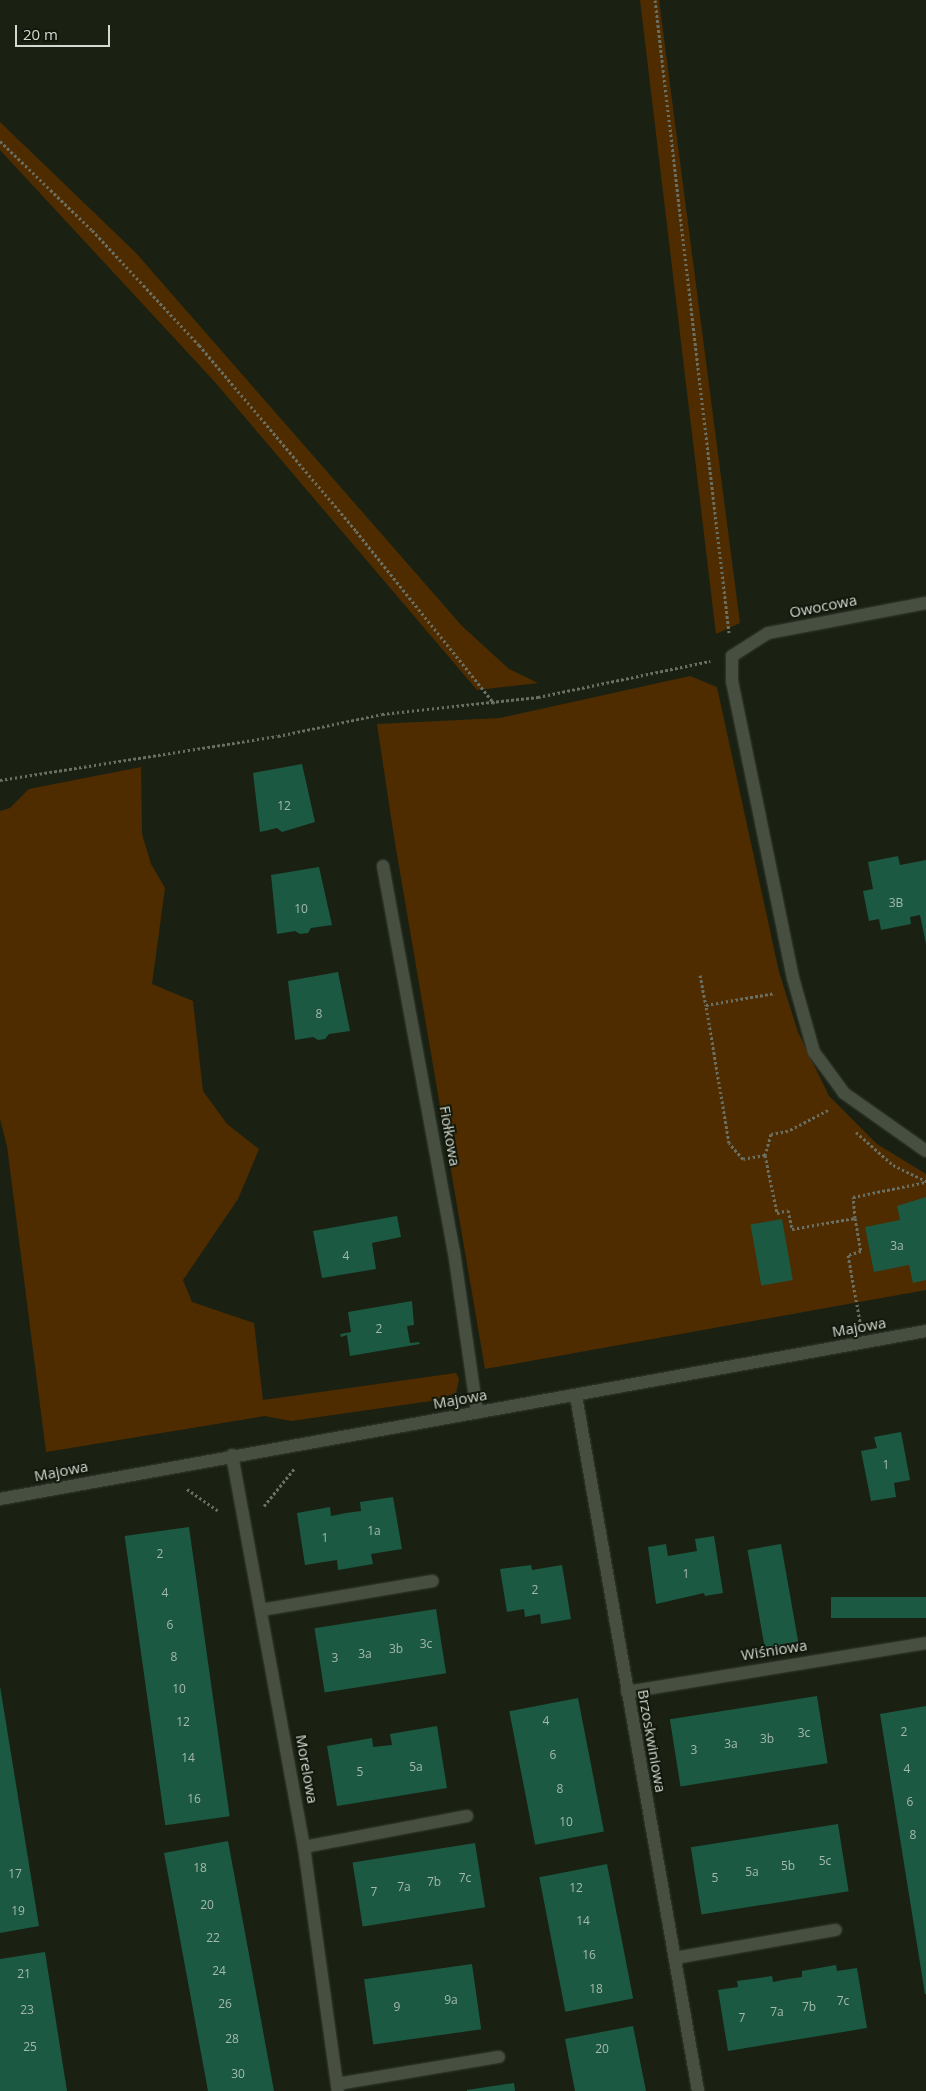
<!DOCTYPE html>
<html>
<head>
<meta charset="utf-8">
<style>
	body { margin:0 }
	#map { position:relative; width:926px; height:2091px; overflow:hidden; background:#1a2113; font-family:"Open Sans",sans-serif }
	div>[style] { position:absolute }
	.green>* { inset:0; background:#4e2c00 }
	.building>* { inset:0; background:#1b5942; transform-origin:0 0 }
	.path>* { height:3px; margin-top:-1.5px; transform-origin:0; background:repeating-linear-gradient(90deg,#696f63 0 2.5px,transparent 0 5px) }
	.roads { filter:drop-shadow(0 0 1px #363c33) drop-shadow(0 0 1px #363c33) }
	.minor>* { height:12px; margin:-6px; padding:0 6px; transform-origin:6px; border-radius:6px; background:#474f40 }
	span { translate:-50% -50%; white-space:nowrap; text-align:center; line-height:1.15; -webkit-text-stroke:4px #11170b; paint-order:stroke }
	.number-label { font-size:12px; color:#a5b9ac }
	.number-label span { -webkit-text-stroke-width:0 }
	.street-label { font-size:15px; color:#d3d9d0 }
	.scale { position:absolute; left:15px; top:25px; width:95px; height:22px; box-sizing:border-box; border:2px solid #d3d9d0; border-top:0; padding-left:6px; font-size:15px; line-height:18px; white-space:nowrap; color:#d3d9d0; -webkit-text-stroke:4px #11170b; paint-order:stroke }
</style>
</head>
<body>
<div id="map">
	<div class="green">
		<div style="clip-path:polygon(640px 0,659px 0,740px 623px,716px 634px)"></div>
		<div style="clip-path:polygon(0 122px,136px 253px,462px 626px,509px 669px,538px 683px,477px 690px,214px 381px,0 150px)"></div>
		<div style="clip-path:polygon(690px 676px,717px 687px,779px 972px,798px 1032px,829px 1096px,877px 1144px,926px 1174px,926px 1290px,485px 1369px,394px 837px,377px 724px,500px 718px)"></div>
		<div style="clip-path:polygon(141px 767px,142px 834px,151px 864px,165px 888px,152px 984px,193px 1001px,203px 1091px,227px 1124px,259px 1149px,238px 1199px,183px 1280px,192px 1302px,254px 1323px,263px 1400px,456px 1373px,459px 1379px,456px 1393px,431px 1401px,291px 1421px,265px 1416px,46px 1452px,7px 1146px,0 1119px,0 811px,10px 808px,29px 789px)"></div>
	</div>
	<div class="building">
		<div style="clip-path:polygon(302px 764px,315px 822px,282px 832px,277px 828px,260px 832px,253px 773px)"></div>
		<div style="clip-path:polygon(898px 856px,900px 865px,926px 860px,926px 944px,920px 915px,910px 917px,911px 924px,881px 930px,879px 919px,869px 921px,863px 891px,873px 889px,868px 862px)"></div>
		<div style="clip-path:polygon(319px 867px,332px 925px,311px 928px,308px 933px,300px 934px,295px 931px,277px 934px,271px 875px)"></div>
		<div style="clip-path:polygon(338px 972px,350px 1031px,329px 1034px,325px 1039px,318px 1040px,313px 1037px,295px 1040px,288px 981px)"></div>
		<div style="clip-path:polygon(926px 1197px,926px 1280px,913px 1283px,909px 1265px,874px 1272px,865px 1227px,900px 1220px,897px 1206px)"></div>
		<div style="clip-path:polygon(397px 1216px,401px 1237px,372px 1243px,376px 1269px,322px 1278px,313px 1231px)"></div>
		<div style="left:782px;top:1219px;width:62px;height:32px;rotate:80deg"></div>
		<div style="clip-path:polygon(412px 1301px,414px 1325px,407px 1326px,410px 1343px,419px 1342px,420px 1344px,350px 1356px,347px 1335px,341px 1337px,340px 1334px,351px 1332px,348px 1312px)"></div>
		<div style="clip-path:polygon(901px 1432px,910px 1480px,894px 1483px,896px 1497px,871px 1501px,861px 1451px,877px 1448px,874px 1437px)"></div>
		<div style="clip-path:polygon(393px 1497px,402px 1549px,371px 1554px,373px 1564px,338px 1570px,337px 1560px,305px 1565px,297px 1513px,330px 1507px,331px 1516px,346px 1513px,361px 1511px,360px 1502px)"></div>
		<div style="left:189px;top:1527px;width:292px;height:65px;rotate:82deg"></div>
		<div style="clip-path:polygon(714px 1536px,723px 1593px,705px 1596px,704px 1593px,656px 1604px,648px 1547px,666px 1544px,668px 1556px,697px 1551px,695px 1539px)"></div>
		<div style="left:781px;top:1544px;width:101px;height:34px;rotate:80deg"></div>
		<div style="clip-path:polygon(531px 1565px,532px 1570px,562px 1565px,571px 1619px,541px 1624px,540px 1614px,525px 1617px,524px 1609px,507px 1612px,500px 1569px)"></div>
		<div style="left:926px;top:1597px;width:21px;height:95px;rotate:90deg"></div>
		<div style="left:436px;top:1609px;width:65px;height:123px;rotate:81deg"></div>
		<div style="clip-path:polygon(0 1686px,39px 1926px,0 1933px)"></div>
		<div style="left:817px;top:1696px;width:68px;height:149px;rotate:81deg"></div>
		<div style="left:578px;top:1698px;width:136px;height:70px;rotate:79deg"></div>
		<div style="clip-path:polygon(926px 1706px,926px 1994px,925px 1994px,880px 1714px)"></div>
		<div style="clip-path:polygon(437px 1726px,447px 1788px,337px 1806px,327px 1746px,372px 1738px,373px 1747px,392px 1745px,390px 1734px)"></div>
		<div style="left:838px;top:1824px;width:68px;height:149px;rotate:81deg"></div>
		<div style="clip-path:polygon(228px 1841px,248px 1949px,274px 2091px,208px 2091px,178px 1928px,164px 1853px)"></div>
		<div style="left:475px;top:1843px;width:65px;height:124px;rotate:81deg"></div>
		<div style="left:607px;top:1864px;width:137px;height:69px;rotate:79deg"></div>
		<div style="clip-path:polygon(45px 1952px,67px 2091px,0 2091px,0 1959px)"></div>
		<div style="left:472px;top:1964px;width:66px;height:109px;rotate:82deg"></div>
		<div style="clip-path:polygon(836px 1965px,837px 1971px,857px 1968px,867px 2028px,728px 2051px,718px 1990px,738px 1987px,737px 1981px,772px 1976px,773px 1982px,788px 1979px,802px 1977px,802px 1971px)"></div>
		<div style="clip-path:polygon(633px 2026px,646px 2091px,575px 2091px,565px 2039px)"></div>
		<div style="clip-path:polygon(514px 2083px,515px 2091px,467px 2091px,467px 2090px)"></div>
	</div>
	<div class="path">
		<div style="left:655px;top:0;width:637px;rotate:83.33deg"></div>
		<div style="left:0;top:141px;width:128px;rotate:44.1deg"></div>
		<div style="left:92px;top:230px;width:157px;rotate:47.1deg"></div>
		<div style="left:199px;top:345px;width:243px;rotate:49.8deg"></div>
		<div style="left:356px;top:531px;width:221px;rotate:51.3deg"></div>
		<div style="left:0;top:780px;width:281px;rotate:-9deg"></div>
		<div style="left:278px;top:736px;width:106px;rotate:-11.9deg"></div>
		<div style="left:382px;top:714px;width:157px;rotate:-6.2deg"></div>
		<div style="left:538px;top:697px;width:176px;rotate:-11.8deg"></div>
		<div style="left:700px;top:975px;width:31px;rotate:79deg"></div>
		<div style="left:828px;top:1110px;width:45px;rotate:152.3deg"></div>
		<div style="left:788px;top:1131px;width:17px;rotate:170deg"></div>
		<div style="left:771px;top:1134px;width:22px;rotate:106deg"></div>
		<div style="left:765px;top:1155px;width:59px;rotate:78.3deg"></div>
		<div style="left:777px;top:1213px;width:11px;rotate:-15deg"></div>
		<div style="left:788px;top:1210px;width:19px;rotate:78deg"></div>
		<div style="left:792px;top:1229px;width:64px;rotate:-9.9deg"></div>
		<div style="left:855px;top:1218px;width:21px;rotate:-95deg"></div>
		<div style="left:853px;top:1197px;width:75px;rotate:-11.6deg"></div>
		<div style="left:856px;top:1132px;width:50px;rotate:41.7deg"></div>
		<div style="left:893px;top:1165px;width:37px;rotate:26deg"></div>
		<div style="left:765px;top:1155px;width:22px;rotate:170deg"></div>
		<div style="left:743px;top:1159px;width:21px;rotate:-131deg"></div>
		<div style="left:729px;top:1143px;width:140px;rotate:-99.5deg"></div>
		<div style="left:706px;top:1005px;width:70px;rotate:-9.9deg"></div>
		<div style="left:855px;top:1218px;width:34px;rotate:80deg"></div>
		<div style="left:861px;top:1251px;width:14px;rotate:163deg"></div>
		<div style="left:848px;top:1255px;width:68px;rotate:79.8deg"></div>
		<div style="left:187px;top:1489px;width:39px;rotate:35deg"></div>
		<div style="left:264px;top:1506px;width:48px;rotate:-51deg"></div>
	</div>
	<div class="roads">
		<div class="minor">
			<div style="left:926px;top:603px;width:161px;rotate:169.2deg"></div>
			<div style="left:768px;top:633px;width:43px;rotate:147.4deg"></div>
			<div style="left:732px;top:656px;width:25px;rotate:90deg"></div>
			<div style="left:732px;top:681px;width:303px;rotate:78.4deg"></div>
			<div style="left:793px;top:978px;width:77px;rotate:74.2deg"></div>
			<div style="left:814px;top:1052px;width:51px;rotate:53.8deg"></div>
			<div style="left:844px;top:1093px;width:100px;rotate:35.3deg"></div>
			<div style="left:383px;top:866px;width:392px;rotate:79.6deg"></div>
			<div style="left:454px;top:1252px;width:162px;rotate:81.8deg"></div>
			<div style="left:576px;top:1396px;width:706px;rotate:80.04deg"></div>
			<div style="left:232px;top:1455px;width:399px;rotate:79.6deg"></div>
			<div style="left:304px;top:1847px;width:246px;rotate:82.1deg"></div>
			<div style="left:0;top:1499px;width:941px;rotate:-10.28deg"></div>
			<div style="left:261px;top:1610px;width:174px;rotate:-9.6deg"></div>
			<div style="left:627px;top:1692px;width:303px;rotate:-9.3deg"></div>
			<div style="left:304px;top:1847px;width:166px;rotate:-10.8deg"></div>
			<div style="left:675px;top:1958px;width:163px;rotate:-9.9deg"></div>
			<div style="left:337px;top:2084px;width:164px;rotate:-9.5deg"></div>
		</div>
	</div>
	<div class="number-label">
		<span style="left:284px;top:806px">12</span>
		<span style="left:896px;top:903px">3B</span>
		<span style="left:301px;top:909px">10</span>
		<span style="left:319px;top:1014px">8</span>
		<span style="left:897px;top:1246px">3a</span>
		<span style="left:346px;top:1256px">4</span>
		<span style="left:379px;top:1329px">2</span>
		<span style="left:886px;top:1465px">1</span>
		<span style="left:374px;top:1531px">1a</span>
		<span style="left:325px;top:1538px">1</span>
		<span style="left:160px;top:1554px">2</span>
		<span style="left:686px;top:1574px">1</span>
		<span style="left:535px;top:1590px">2</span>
		<span style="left:165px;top:1593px">4</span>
		<span style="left:170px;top:1625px">6</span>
		<span style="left:426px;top:1644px">3c</span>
		<span style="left:396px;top:1649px">3b</span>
		<span style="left:365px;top:1654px">3a</span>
		<span style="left:174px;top:1657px">8</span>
		<span style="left:335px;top:1658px">3</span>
		<span style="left:179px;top:1689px">10</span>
		<span style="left:546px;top:1721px">4</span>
		<span style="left:183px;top:1722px">12</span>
		<span style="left:904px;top:1732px">2</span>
		<span style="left:804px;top:1733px">3c</span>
		<span style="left:767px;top:1739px">3b</span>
		<span style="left:731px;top:1744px">3a</span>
		<span style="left:694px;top:1750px">3</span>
		<span style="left:553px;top:1755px">6</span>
		<span style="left:188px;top:1758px">14</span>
		<span style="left:416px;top:1767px">5a</span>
		<span style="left:907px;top:1769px">4</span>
		<span style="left:360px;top:1772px">5</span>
		<span style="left:560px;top:1789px">8</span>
		<span style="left:194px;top:1799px">16</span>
		<span style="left:910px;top:1802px">6</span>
		<span style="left:566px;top:1822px">10</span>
		<span style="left:913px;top:1835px">8</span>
		<span style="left:825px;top:1861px">5c</span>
		<span style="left:788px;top:1866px">5b</span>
		<span style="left:200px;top:1868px">18</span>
		<span style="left:752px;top:1872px">5a</span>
		<span style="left:15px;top:1874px">17</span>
		<span style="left:465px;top:1878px">7c</span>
		<span style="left:715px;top:1878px">5</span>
		<span style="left:434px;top:1882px">7b</span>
		<span style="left:404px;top:1887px">7a</span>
		<span style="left:576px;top:1888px">12</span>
		<span style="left:374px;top:1892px">7</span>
		<span style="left:207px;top:1905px">20</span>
		<span style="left:18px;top:1911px">19</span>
		<span style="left:583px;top:1921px">14</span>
		<span style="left:213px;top:1938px">22</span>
		<span style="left:589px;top:1955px">16</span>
		<span style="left:219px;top:1971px">24</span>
		<span style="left:24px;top:1974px">21</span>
		<span style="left:596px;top:1989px">18</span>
		<span style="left:451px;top:2000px">9a</span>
		<span style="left:843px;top:2001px">7c</span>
		<span style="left:225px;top:2004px">26</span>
		<span style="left:397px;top:2007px">9</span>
		<span style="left:809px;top:2007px">7b</span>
		<span style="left:27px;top:2010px">23</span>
		<span style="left:777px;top:2012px">7a</span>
		<span style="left:742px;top:2018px">7</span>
		<span style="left:232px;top:2039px">28</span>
		<span style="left:30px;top:2047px">25</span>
		<span style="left:602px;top:2049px">20</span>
		<span style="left:238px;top:2074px">30</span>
	</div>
	<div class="street-label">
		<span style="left:823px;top:606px;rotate:-11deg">Owocowa</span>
		<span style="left:450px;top:1136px;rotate:80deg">Fiołkowa</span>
		<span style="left:859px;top:1327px;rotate:-10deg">Majowa</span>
		<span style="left:460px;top:1399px;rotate:-10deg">Majowa</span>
		<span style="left:61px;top:1471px;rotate:-11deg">Majowa</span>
		<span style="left:774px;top:1650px;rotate:-9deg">Wiśniowa</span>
		<span style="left:652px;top:1741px;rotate:80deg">Brzoskwiniowa</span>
		<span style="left:307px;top:1769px;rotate:80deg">Morelowa</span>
	</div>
	<div class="scale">20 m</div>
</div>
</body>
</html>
